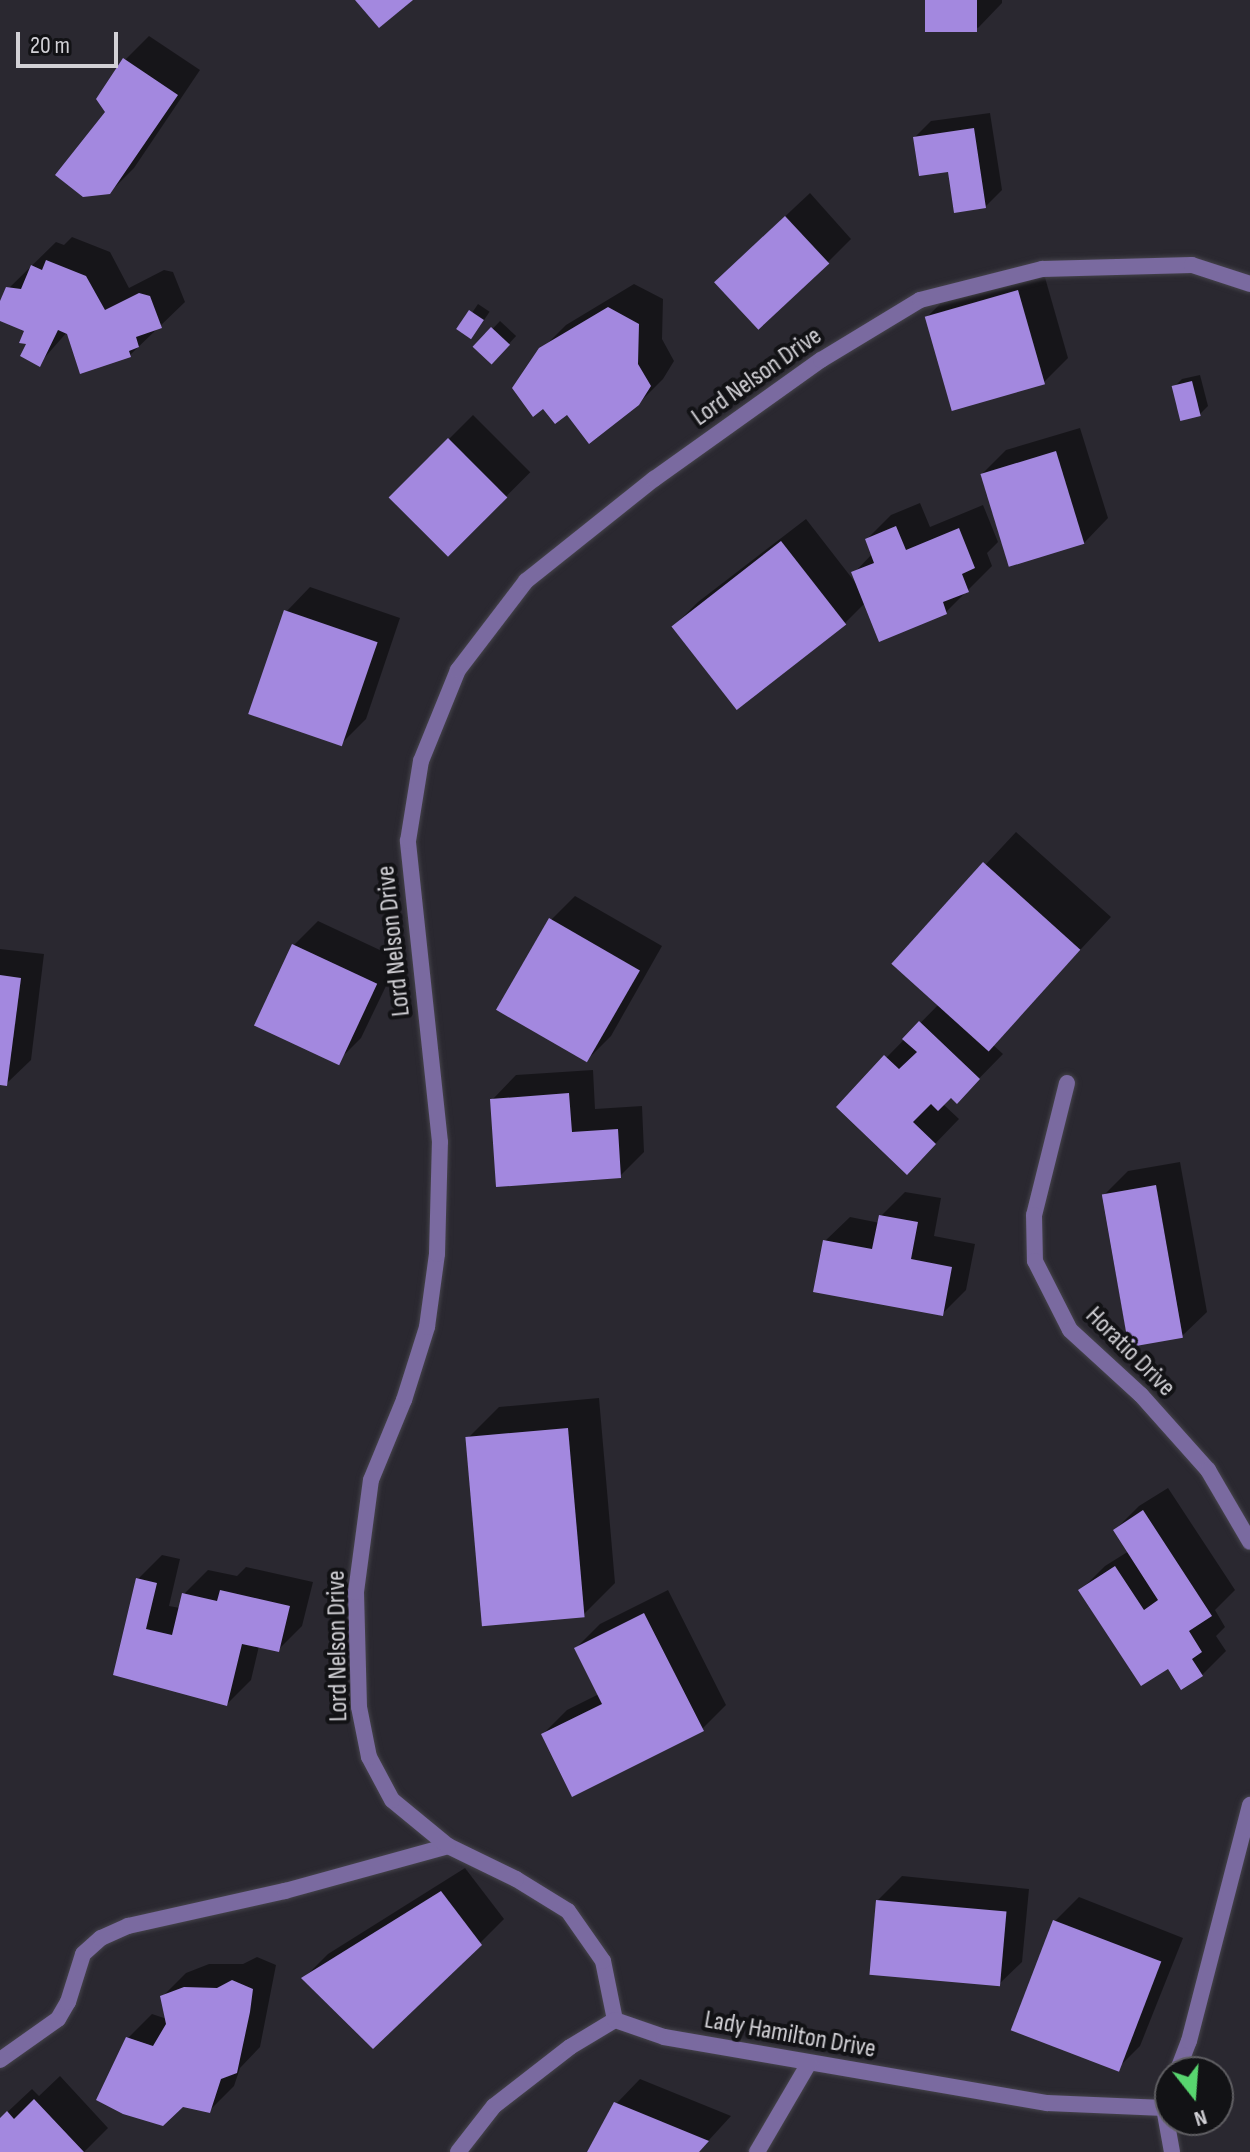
<!DOCTYPE html>
<html>
<head>
<meta charset="utf-8">
<style>
	body { margin:0 }
	#map { position:relative; width:1250px; height:2152px; overflow:hidden; background:#2a2830; font-family:"Sofia Sans Condensed",sans-serif }
	div>[style] { position:absolute }
	.shadow>* { inset:0; background:#0007; transform-origin:0 0 }
	.building>* { inset:0; background:#a388df; transform-origin:0 0 }
	.roads { filter:drop-shadow(0 0 2px #45434b) drop-shadow(0 0 2px #45434b) }
	.lane>* { height:16px; margin:-8px; padding:0 8px; transform-origin:8px; border-radius:8px; background:#7a6aa0 }
	.street>* { height:16px; margin:-8px; padding:0 8px; transform-origin:8px; border-radius:8px; background:#7a6aa0 }
	span { translate:-50% -50%; white-space:nowrap; text-align:center; line-height:1.15; -webkit-text-stroke:8px #121215; paint-order:stroke }
	.street-label { font-size:26px; color:#d2d1d6 }
	.north { position:absolute; left:1154px; top:2056px; width:80px; height:80px; box-sizing:border-box; background:#121215; border:2px solid #5f5e62; border-radius:50%; rotate:163deg; font-size:22px; font-weight:700; line-height:32px; text-align:center; color:#d2d1d6 }
	.north::after { content:''; display:block; margin:auto; width:28px; height:36px; background:#58d56f; clip-path:polygon(50% 0,100% 100%,50% 72%,0 100%) }
	.scale { position:absolute; left:16px; top:32px; width:102px; height:36px; box-sizing:border-box; border:4px solid #d2d1d6; border-top:0; padding-left:10px; font-size:24px; line-height:28px; white-space:nowrap; color:#d2d1d6; -webkit-text-stroke:6px #121215; paint-order:stroke }
</style>
</head>
<body>
<div id="map">
	<div class="shadow">
		<div style="clip-path:polygon(927px 0,1002px 0,1002px 3px,978px 28px)"></div>
		<div style="clip-path:polygon(149px 36px,200px 70px,134px 168px,109px 193px,107px 112px,125px 60px)"></div>
		<div style="clip-path:polygon(990px 113px,1002px 190px,986px 206px,915px 137px,931px 121px)"></div>
		<div style="clip-path:polygon(810px 193px,851px 239px,827px 263px,716px 281px)"></div>
		<div style="clip-path:polygon(72px 237px,110px 252px,129px 288px,164px 270px,173px 272px,185px 302px,130px 355px,68px 331px,39px 364px,27px 330px,0 318px,0 306px,8px 289px,56px 242px,64px 245px)"></div>
		<div style="clip-path:polygon(1042px 267px,1068px 358px,1044px 382px,927px 317px,951px 293px)"></div>
		<div style="clip-path:polygon(634px 284px,663px 299px,662px 339px,674px 361px,663px 379px,638px 404px,567px 412px,543px 406px,541px 350px,566px 325px)"></div>
		<div style="left:478px;top:304px;width:14px;height:31px;rotate:34deg"></div>
		<div style="left:500px;top:321px;width:22px;height:35px;rotate:43deg"></div>
		<div style="clip-path:polygon(1200px 375px,1208px 406px,1200px 414px,1174px 387px,1182px 379px)"></div>
		<div style="left:473px;top:415px;width:81px;height:116px;rotate:45deg"></div>
		<div style="clip-path:polygon(1080px 428px,1108px 518px,1084px 543px,982px 474px,1006px 450px)"></div>
		<div style="clip-path:polygon(920px 503px,930px 527px,983px 505px,998px 542px,987px 553px,992px 566px,946px 612px,866px 602px,844px 624px,674px 626px,698px 602px,806px 519px,858px 586px,854px 573px,873px 553px,867px 539px,891px 515px)"></div>
		<div style="clip-path:polygon(310px 587px,400px 618px,366px 719px,342px 743px,286px 612px)"></div>
		<div style="clip-path:polygon(1016px 832px,1111px 917px,992px 1044px,1003px 1054px,957px 1101px,952px 1095px,943px 1104px,959px 1119px,931px 1148px,838px 1107px,939px 1004px,894px 963px)"></div>
		<div style="clip-path:polygon(575px 896px,662px 946px,611px 1036px,587px 1060px,551px 920px)"></div>
		<div style="clip-path:polygon(318px 921px,399px 959px,361px 1038px,337px 1062px,294px 945px)"></div>
		<div style="clip-path:polygon(0 949px,44px 954px,31px 1060px,6px 1084px,0 1083px)"></div>
		<div style="clip-path:polygon(593px 1070px,595px 1109px,642px 1106px,644px 1152px,620px 1176px,492px 1100px,516px 1075px)"></div>
		<div style="clip-path:polygon(1180px 1162px,1207px 1312px,1182px 1336px,1104px 1195px,1128px 1171px)"></div>
		<div style="clip-path:polygon(905px 1192px,941px 1198px,934px 1236px,975px 1244px,966px 1290px,942px 1314px,825px 1241px,850px 1217px,880px 1223px,881px 1216px)"></div>
		<div style="clip-path:polygon(599px 1398px,615px 1583px,583px 1615px,467px 1439px,499px 1407px)"></div>
		<div style="clip-path:polygon(1168px 1488px,1235px 1590px,1215px 1610px,1225px 1627px,1216px 1636px,1226px 1651px,1202px 1675px,1168px 1666px,1081px 1590px,1105px 1566px,1129px 1551px,1115px 1530px,1139px 1506px)"></div>
		<div style="clip-path:polygon(162px 1555px,180px 1559px,169px 1606px,180px 1608px,184px 1594px,208px 1570px,237px 1576px,246px 1567px,313px 1582px,302px 1626px,278px 1650px,259px 1646px,251px 1680px,227px 1704px,116px 1674px,138px 1579px)"></div>
		<div style="clip-path:polygon(668px 1590px,726px 1705px,702px 1729px,543px 1734px,567px 1710px,599px 1694px,576px 1648px,600px 1624px)"></div>
		<div style="clip-path:polygon(465px 1868px,504px 1919px,480px 1943px,304px 1978px,328px 1954px)"></div>
		<div style="clip-path:polygon(902px 1876px,1029px 1889px,1022px 1962px,997px 1986px,877px 1901px)"></div>
		<div style="clip-path:polygon(1079px 1897px,1183px 1938px,1140px 2046px,1116px 2070px,1055px 1921px)"></div>
		<div style="clip-path:polygon(257px 1957px,276px 1965px,260px 2047px,240px 2068px,234px 2086px,210px 2110px,128px 2038px,152px 2014px,167px 2019px,162px 1997px,186px 1973px,209px 1964px,243px 1964px)"></div>
		<div style="clip-path:polygon(60px 2076px,108px 2128px,84px 2152px,0 2152px,0 2119px,32px 2089px,39px 2096px)"></div>
		<div style="clip-path:polygon(640px 2079px,731px 2116px,698px 2152px,589px 2152px,616px 2104px)"></div>
	</div>
	<div class="building">
		<div style="clip-path:polygon(355px 0,413px 0,379px 28px)"></div>
		<div style="left:925px;top:0;width:52px;height:32px"></div>
		<div style="clip-path:polygon(123px 58px,178px 95px,110px 194px,83px 197px,55px 175px,105px 112px,96px 99px)"></div>
		<div style="clip-path:polygon(974px 128px,986px 208px,954px 213px,948px 172px,919px 176px,913px 137px)"></div>
		<div style="left:785px;top:216px;width:65px;height:97px;rotate:47deg"></div>
		<div style="clip-path:polygon(46px 260px,86px 276px,105px 310px,139px 293px,150px 296px,162px 328px,136px 337px,139px 347px,129px 351px,131px 357px,80px 374px,67px 334px,58px 330px,40px 367px,20px 356px,26px 344px,19px 343px,24px 331px,0 321px,0 301px,6px 287px,21px 289px,31px 265px,42px 270px)"></div>
		<div style="left:1018px;top:290px;width:98px;height:97px;rotate:74deg"></div>
		<div style="clip-path:polygon(608px 307px,639px 324px,638px 364px,651px 386px,639px 405px,589px 444px,567px 415px,555px 424px,543px 409px,533px 417px,512px 388px,539px 348px)"></div>
		<div style="left:469px;top:310px;width:18px;height:23px;rotate:34deg"></div>
		<div style="left:491px;top:327px;width:26px;height:27px;rotate:43deg"></div>
		<div style="left:1192px;top:381px;width:36px;height:21px;rotate:76deg"></div>
		<div style="left:448px;top:438px;width:84px;height:84px;rotate:45deg"></div>
		<div style="left:1056px;top:451px;width:97px;height:79px;rotate:73deg"></div>
		<div style="clip-path:polygon(896px 526px,906px 550px,959px 528px,975px 568px,962px 574px,969px 592px,943px 602px,947px 614px,879px 642px,851px 572px,874px 563px,865px 539px)"></div>
		<div style="left:781px;top:541px;width:106px;height:139px;rotate:52deg"></div>
		<div style="left:284px;top:610px;width:99px;height:110px;rotate:19deg"></div>
		<div style="left:983px;top:862px;width:131px;height:137px;rotate:42deg"></div>
		<div style="left:549px;top:918px;width:105px;height:106px;rotate:30deg"></div>
		<div style="left:292px;top:944px;width:94px;height:90px;rotate:25deg"></div>
		<div style="clip-path:polygon(0 975px,21px 978px,7px 1086px,0 1085px)"></div>
		<div style="clip-path:polygon(919px 1021px,980px 1079px,957px 1104px,951px 1098px,938px 1111px,931px 1104px,913px 1122px,936px 1144px,907px 1175px,836px 1107px,884px 1055px,899px 1069px,917px 1052px,902px 1039px)"></div>
		<div style="clip-path:polygon(569px 1093px,572px 1132px,618px 1129px,621px 1178px,496px 1187px,490px 1099px)"></div>
		<div style="left:1156px;top:1185px;width:155px;height:55px;rotate:80deg"></div>
		<div style="clip-path:polygon(879px 1215px,918px 1222px,911px 1259px,952px 1267px,943px 1316px,813px 1292px,823px 1240px,872px 1249px)"></div>
		<div style="left:568px;top:1428px;width:190px;height:103px;rotate:85deg"></div>
		<div style="clip-path:polygon(1143px 1510px,1212px 1616px,1189px 1631px,1202px 1652px,1192px 1659px,1203px 1676px,1181px 1690px,1168px 1669px,1141px 1686px,1078px 1590px,1115px 1566px,1144px 1610px,1158px 1600px,1113px 1530px)"></div>
		<div style="clip-path:polygon(136px 1578px,157px 1583px,146px 1629px,172px 1635px,182px 1593px,217px 1601px,220px 1590px,290px 1606px,279px 1652px,242px 1644px,227px 1706px,113px 1675px)"></div>
		<div style="clip-path:polygon(644px 1613px,704px 1731px,572px 1797px,541px 1734px,602px 1704px,574px 1648px)"></div>
		<div style="clip-path:polygon(441px 1891px,482px 1945px,373px 2049px,301px 1978px)"></div>
		<div style="left:876px;top:1900px;width:131px;height:75px;rotate:5deg"></div>
		<div style="left:1053px;top:1920px;width:116px;height:118px;rotate:21deg"></div>
		<div style="clip-path:polygon(232px 1980px,253px 1989px,250px 2012px,237px 2073px,221px 2079px,210px 2113px,183px 2107px,163px 2126px,123px 2114px,96px 2100px,126px 2037px,153px 2046px,166px 2024px,160px 1996px,184px 1987px,217px 1988px)"></div>
		<div style="clip-path:polygon(34px 2099px,84px 2152px,0 2152px,0 2118px,7px 2111px,14px 2119px)"></div>
		<div style="clip-path:polygon(614px 2102px,709px 2141px,699px 2152px,587px 2152px)"></div>
	</div>
	<div class="roads">
		<div class="lane">
			<div style="left:0;top:2060px;width:71px;rotate:-35.3deg"></div>
			<div style="left:58px;top:2019px;width:20px;rotate:-60deg"></div>
			<div style="left:68px;top:2002px;width:50px;rotate:-72.6deg"></div>
			<div style="left:83px;top:1954px;width:24px;rotate:-42deg"></div>
			<div style="left:101px;top:1938px;width:30px;rotate:-24deg"></div>
			<div style="left:128px;top:1926px;width:161px;rotate:-12.6deg"></div>
			<div style="left:285px;top:1891px;width:169px;rotate:-15.4deg"></div>
		</div>
		<div class="street">
			<div style="left:1067px;top:1083px;width:136px;rotate:104deg"></div>
			<div style="left:1034px;top:1215px;width:46px;rotate:88.8deg"></div>
			<div style="left:1035px;top:1261px;width:77px;rotate:63.1deg"></div>
			<div style="left:1070px;top:1330px;width:96px;rotate:42.5deg"></div>
			<div style="left:1141px;top:1395px;width:101px;rotate:48.2deg"></div>
			<div style="left:1208px;top:1470px;width:83px;rotate:59.7deg"></div>
			<div style="left:615px;top:2020px;width:60px;rotate:-101.5deg"></div>
			<div style="left:603px;top:1961px;width:61px;rotate:-125deg"></div>
			<div style="left:568px;top:1911px;width:61px;rotate:-148.4deg"></div>
			<div style="left:516px;top:1879px;width:76px;rotate:-154.1deg"></div>
			<div style="left:448px;top:1846px;width:72px;rotate:-140.6deg"></div>
			<div style="left:392px;top:1800px;width:49px;rotate:-118.1deg"></div>
			<div style="left:369px;top:1757px;width:51px;rotate:-101.3deg"></div>
			<div style="left:359px;top:1707px;width:115px;rotate:-91.5deg"></div>
			<div style="left:356px;top:1592px;width:113px;rotate:-82.4deg"></div>
			<div style="left:371px;top:1480px;width:87px;rotate:-67.6deg"></div>
			<div style="left:404px;top:1400px;width:77px;rotate:-72.5deg"></div>
			<div style="left:427px;top:1327px;width:74px;rotate:-82.2deg"></div>
			<div style="left:437px;top:1254px;width:112px;rotate:-88.5deg"></div>
			<div style="left:440px;top:1142px;width:303px;rotate:-96.1deg"></div>
			<div style="left:408px;top:841px;width:81px;rotate:-80.8deg"></div>
			<div style="left:421px;top:761px;width:98px;rotate:-67.9deg"></div>
			<div style="left:458px;top:670px;width:112px;rotate:-52.6deg"></div>
			<div style="left:526px;top:581px;width:164px;rotate:-38.6deg"></div>
			<div style="left:654px;top:479px;width:205px;rotate:-35.5deg"></div>
			<div style="left:821px;top:360px;width:116px;rotate:-31.2deg"></div>
			<div style="left:920px;top:300px;width:126px;rotate:-14.3deg"></div>
			<div style="left:1042px;top:269px;width:150px;rotate:-1.5deg"></div>
			<div style="left:1192px;top:265px;width:61px;rotate:18.1deg"></div>
			<div style="left:1177px;top:2072px;width:33px;rotate:-69deg"></div>
			<div style="left:1189px;top:2041px;width:244px;rotate:-75.5deg"></div>
			<div style="left:1170px;top:2091px;width:18px;rotate:109deg"></div>
			<div style="left:1164px;top:2108px;width:45px;rotate:79.7deg"></div>
			<div style="left:458px;top:2152px;width:58px;rotate:-52deg"></div>
			<div style="left:494px;top:2106px;width:96px;rotate:-37.8deg"></div>
			<div style="left:570px;top:2047px;width:52px;rotate:-31deg"></div>
			<div style="left:615px;top:2020px;width:52px;rotate:19.1deg"></div>
			<div style="left:664px;top:2037px;width:389px;rotate:9.8deg"></div>
			<div style="left:1047px;top:2103px;width:117px;rotate:2.4deg"></div>
			<div style="left:757px;top:2152px;width:103px;rotate:-59.7deg"></div>
		</div>
	</div>
	<div class="street-label">
		<span style="left:757px;top:377px;rotate:-35deg">Lord Nelson Drive</span>
		<span style="left:394px;top:941px;rotate:-96deg">Lord Nelson Drive</span>
		<span style="left:1130px;top:1352px;rotate:45deg">Horatio Drive</span>
		<span style="left:338px;top:1646px;rotate:-91deg">Lord Nelson Drive</span>
		<span style="left:790px;top:2035px;rotate:10deg">Lady Hamilton Drive</span>
	</div>
	<div class="north">N</div>
	<div class="scale">20 m</div>
</div>
</body>
</html>
